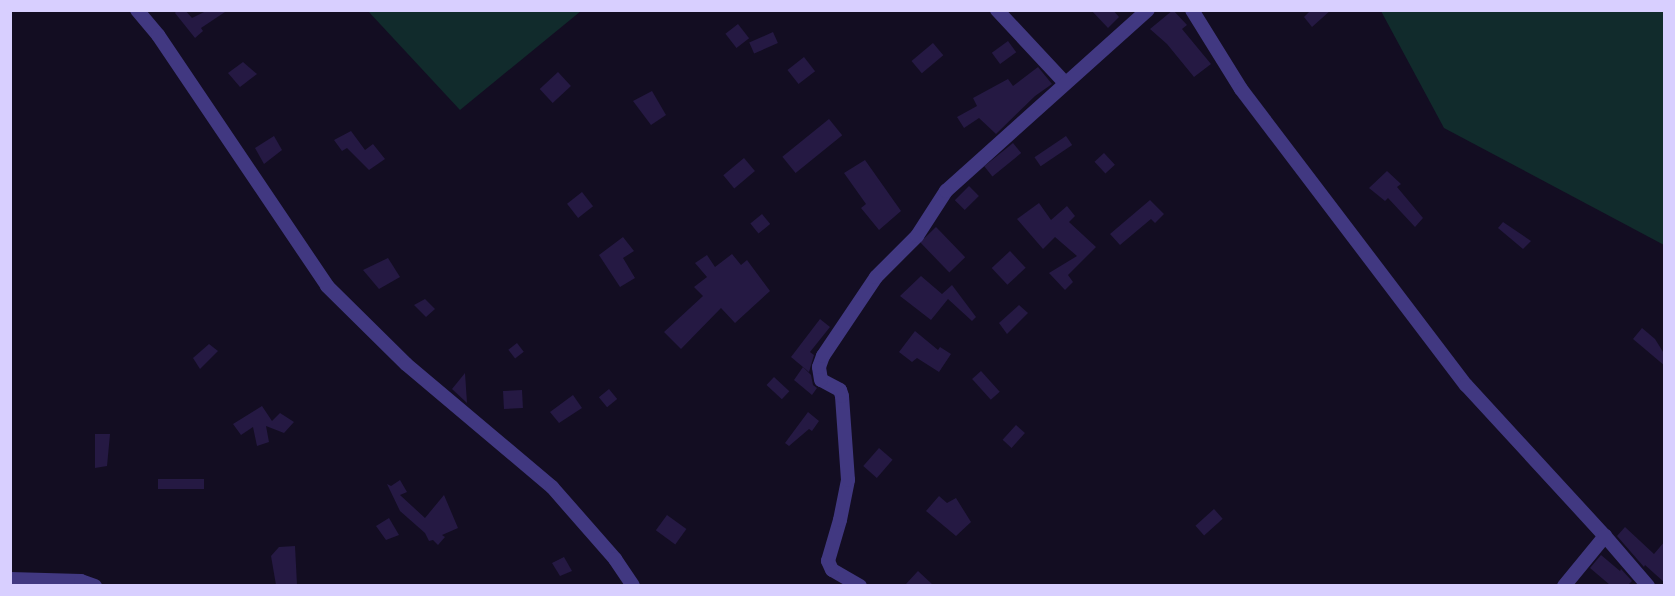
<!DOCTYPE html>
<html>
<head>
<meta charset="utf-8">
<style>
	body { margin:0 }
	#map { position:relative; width:1675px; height:596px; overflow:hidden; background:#130d22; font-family:Ubuntu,sans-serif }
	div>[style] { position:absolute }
	.green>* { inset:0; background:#112b2c }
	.building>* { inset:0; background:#251943; transform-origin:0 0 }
	.minor>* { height:14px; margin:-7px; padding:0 7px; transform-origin:7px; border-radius:7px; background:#413881 }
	span { translate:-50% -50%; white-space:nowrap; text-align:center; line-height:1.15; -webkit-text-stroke:5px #130d22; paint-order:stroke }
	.frame { position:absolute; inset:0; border:12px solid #d8cfff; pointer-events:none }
</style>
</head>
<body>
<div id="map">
	<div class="green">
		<div style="clip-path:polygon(368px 11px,581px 11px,460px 110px)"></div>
		<div style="clip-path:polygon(1381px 11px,1664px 11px,1664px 245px,1444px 128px)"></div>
	</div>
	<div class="building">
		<div style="clip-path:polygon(177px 10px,185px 10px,192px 18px,208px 10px,228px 10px,201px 28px,203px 31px,195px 38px,175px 13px)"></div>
		<div style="clip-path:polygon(1091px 10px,1113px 10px,1119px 17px,1108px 28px)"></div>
		<div style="clip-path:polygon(1173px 10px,1187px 25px,1182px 29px,1211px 64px,1194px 77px,1167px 44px,1150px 29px)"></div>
		<div style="clip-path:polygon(1311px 10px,1331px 10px,1312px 27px,1304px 17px)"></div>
		<div style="left:738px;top:24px;width:18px;height:16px;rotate:52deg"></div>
		<div style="left:773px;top:32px;width:12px;height:26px;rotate:66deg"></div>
		<div style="left:1008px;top:41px;width:14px;height:20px;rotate:54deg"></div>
		<div style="left:933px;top:43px;width:16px;height:28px;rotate:50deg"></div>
		<div style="left:804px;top:57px;width:18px;height:21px;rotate:52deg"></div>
		<div style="clip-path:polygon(243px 62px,257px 74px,240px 87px,228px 73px)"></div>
		<div style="clip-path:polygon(1038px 67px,1052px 84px,1035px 96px,996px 134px,979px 118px,964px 128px,957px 117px,977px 106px,973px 98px,1008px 79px,1013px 86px)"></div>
		<div style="left:558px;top:72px;width:19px;height:25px;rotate:47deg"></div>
		<div style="clip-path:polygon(652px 91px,666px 115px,651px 125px,633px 101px)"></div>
		<div style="left:829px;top:119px;width:21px;height:60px;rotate:51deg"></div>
		<div style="clip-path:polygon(351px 131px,365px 150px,373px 144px,385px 159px,369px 170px,347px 148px,342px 151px,334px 140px)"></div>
		<div style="clip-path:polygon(274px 136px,282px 150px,264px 164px,255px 148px)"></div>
		<div style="left:1066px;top:136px;width:11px;height:38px;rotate:56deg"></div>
		<div style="left:1013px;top:143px;width:13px;height:37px;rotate:51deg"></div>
		<div style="left:1104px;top:153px;width:16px;height:13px;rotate:47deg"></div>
		<div style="left:744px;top:158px;width:17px;height:27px;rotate:50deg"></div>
		<div style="clip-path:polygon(865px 160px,901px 211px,879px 230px,861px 208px,866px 204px,844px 173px)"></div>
		<div style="clip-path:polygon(1387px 171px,1401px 184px,1397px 187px,1423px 218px,1415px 227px,1388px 198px,1385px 201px,1369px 188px)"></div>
		<div style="left:969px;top:186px;width:14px;height:20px;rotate:45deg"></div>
		<div style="left:582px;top:192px;width:18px;height:19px;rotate:52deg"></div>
		<div style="clip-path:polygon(1150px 200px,1164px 214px,1155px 223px,1151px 219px,1120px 245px,1110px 234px)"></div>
		<div style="clip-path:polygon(1039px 203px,1051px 220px,1067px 206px,1075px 216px,1069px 222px,1096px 247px,1068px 275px,1073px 282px,1065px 290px,1049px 273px,1077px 256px,1055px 237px,1043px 249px,1017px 219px)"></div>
		<div style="left:762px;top:214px;width:13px;height:15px;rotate:51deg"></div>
		<div style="clip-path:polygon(1503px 222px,1531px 241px,1523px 249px,1498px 228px)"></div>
		<div style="left:936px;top:227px;width:42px;height:22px;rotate:46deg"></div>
		<div style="clip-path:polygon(623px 237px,634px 251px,623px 258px,635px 278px,620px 287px,599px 255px)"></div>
		<div style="left:1010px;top:251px;width:23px;height:25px;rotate:47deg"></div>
		<div style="clip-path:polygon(732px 254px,741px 265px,747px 260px,770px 291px,735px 323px,721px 308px,681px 349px,664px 332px,703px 296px,694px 287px,707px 277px,695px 263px,707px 255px,715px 267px)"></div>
		<div style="clip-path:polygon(388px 258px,400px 277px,379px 289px,363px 270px)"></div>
		<div style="clip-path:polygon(921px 276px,942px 294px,952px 285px,976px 317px,972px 321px,948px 299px,931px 320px,900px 296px)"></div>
		<div style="clip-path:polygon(425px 299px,435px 309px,426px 317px,414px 305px)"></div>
		<div style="clip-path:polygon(1019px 305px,1028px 313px,1007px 334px,999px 323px)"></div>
		<div style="clip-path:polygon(820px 319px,830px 327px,810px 352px,814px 355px,809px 372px,791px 357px)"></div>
		<div style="clip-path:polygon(1642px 328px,1655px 339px,1665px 355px,1665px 366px,1633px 339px)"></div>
		<div style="clip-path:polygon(915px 331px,938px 350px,940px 347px,951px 354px,939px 372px,917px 358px,912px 362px,899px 352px)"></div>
		<div style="left:517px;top:343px;width:11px;height:11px;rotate:52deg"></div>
		<div style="clip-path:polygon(209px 344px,218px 351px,200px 369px,193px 358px)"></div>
		<div style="clip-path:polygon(803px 367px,811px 375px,813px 385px,817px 388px,812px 395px,794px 380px)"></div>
		<div style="left:981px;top:371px;width:28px;height:12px;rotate:48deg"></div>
		<div style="clip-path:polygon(465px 373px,467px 403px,452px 389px)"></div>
		<div style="left:774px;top:377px;width:21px;height:11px;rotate:43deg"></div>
		<div style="left:609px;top:389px;width:13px;height:13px;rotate:51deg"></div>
		<div style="left:522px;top:390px;width:18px;height:19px;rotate:87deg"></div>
		<div style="clip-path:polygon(573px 395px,582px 408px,559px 423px,550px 412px)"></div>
		<div style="clip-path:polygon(262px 406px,272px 421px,280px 413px,294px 422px,284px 433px,266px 426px,269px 442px,257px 446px,253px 427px,241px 435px,233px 424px)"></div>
		<div style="clip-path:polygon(808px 412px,819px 421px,812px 431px,809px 429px,789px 446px,785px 443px)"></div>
		<div style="left:1016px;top:425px;width:12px;height:20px;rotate:42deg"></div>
		<div style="clip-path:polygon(95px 434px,110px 434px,107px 466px,95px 468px)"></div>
		<div style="left:879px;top:448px;width:18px;height:24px;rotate:41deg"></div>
		<div style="left:204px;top:479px;width:10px;height:46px;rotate:90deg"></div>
		<div style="clip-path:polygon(400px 480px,407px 492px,400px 495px,425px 518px,444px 495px,458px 528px,442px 535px,445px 537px,438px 545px,433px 540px,429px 541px,425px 533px,400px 511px,387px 484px,391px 486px)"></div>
		<div style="clip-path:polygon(939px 496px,947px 503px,956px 498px,971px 522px,956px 536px,926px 511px)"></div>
		<div style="left:1214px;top:509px;width:13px;height:25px;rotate:48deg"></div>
		<div style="left:667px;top:515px;width:24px;height:19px;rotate:36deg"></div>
		<div style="clip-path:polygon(389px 518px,399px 535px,386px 540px,376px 526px)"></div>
		<div style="clip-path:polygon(1625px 527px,1654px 554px,1665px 541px,1665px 583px,1645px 565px,1644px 567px,1617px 536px)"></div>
		<div style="clip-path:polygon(295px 546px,297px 585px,276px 585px,271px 556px,279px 547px)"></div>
		<div style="clip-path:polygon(1601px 555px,1620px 571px,1621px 569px,1632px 581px,1628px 585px,1610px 585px,1590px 568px)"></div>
		<div style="clip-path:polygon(564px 557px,572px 571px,560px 576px,552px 563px)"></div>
		<div style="clip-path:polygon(918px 571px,933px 585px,905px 585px)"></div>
	</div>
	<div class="minor">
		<div style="left:137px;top:10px;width:33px;rotate:50deg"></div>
		<div style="left:158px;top:35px;width:303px;rotate:56deg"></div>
		<div style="left:327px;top:286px;width:111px;rotate:44.6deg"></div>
		<div style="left:406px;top:364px;width:191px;rotate:40.1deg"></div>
		<div style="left:552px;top:487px;width:96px;rotate:48.8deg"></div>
		<div style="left:615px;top:559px;width:32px;rotate:56deg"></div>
		<div style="left:997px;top:10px;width:100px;rotate:47deg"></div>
		<div style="left:1192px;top:10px;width:93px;rotate:58.2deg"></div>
		<div style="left:1241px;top:89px;width:372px;rotate:52.8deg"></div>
		<div style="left:1466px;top:385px;width:205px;rotate:47.4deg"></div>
		<div style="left:10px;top:579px;width:71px;rotate:1.6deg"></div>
		<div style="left:81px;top:581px;width:15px;rotate:20deg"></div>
		<div style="left:860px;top:586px;width:32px;rotate:-150deg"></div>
		<div style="left:832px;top:570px;width:10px;rotate:-114deg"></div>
		<div style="left:828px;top:561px;width:43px;rotate:-73.7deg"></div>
		<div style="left:840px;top:520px;width:41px;rotate:-78.7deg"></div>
		<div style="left:848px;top:480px;width:84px;rotate:-94.1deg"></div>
		<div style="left:842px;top:396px;width:6px;rotate:-108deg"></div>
		<div style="left:840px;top:390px;width:21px;rotate:-152deg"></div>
		<div style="left:821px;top:380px;width:13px;rotate:-99deg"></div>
		<div style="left:819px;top:367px;width:12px;rotate:-70deg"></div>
		<div style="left:823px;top:356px;width:95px;rotate:-56.1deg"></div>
		<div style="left:876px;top:277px;width:58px;rotate:-45deg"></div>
		<div style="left:917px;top:236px;width:54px;rotate:-57.2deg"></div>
		<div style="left:946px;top:191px;width:271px;rotate:-41.9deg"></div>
		<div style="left:1564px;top:586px;width:65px;rotate:-50.6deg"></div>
		<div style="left:1605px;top:536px;width:66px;rotate:49.3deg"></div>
	</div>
	<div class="frame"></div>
</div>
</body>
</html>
